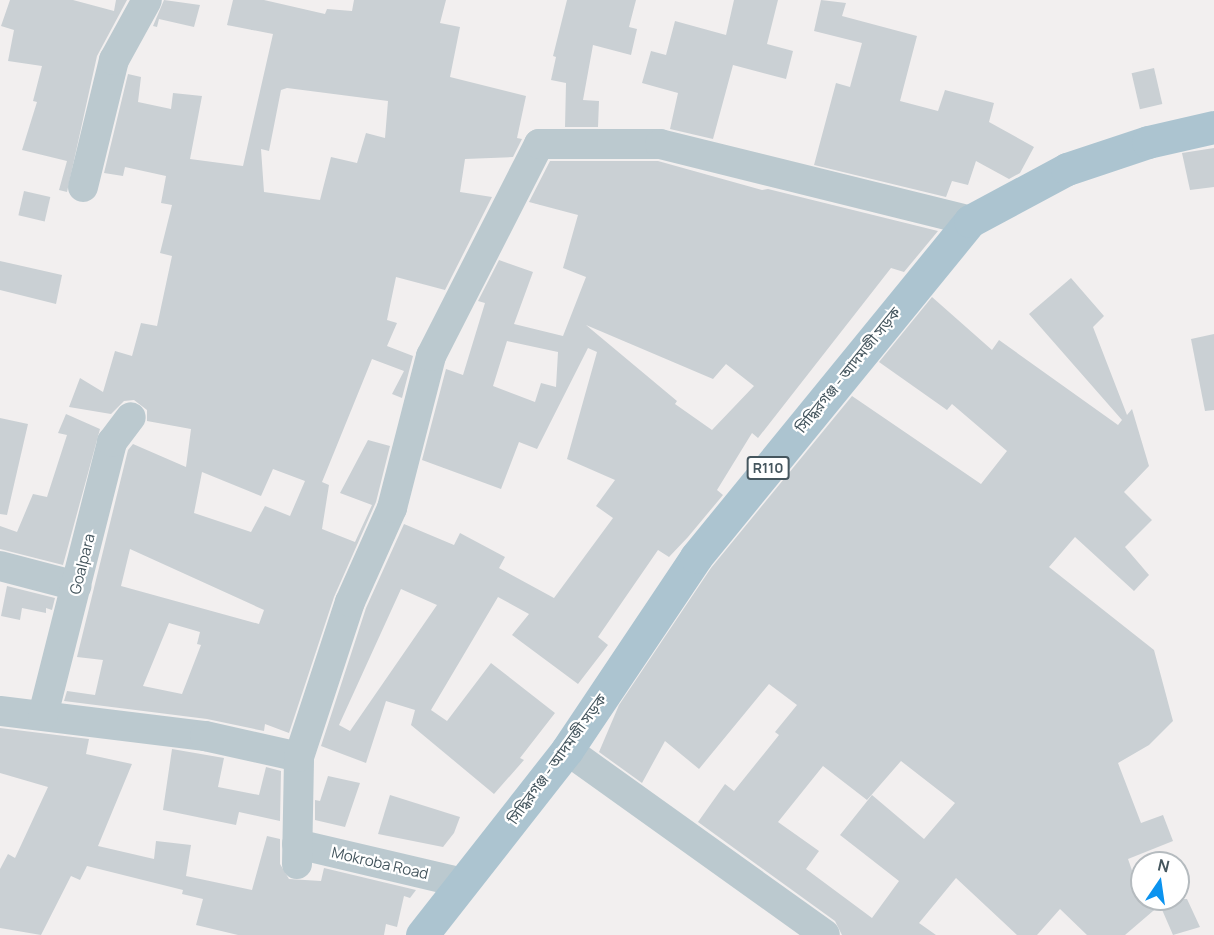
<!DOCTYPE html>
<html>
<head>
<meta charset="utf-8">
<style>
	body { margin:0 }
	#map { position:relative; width:1214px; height:935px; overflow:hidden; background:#f2efef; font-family:Manrope,"Noto Sans Bengali",sans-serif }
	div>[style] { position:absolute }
	.building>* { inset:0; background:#cad0d4; transform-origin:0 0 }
	.minor>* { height:30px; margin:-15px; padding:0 15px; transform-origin:15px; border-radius:15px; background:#bbc9cf }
	.major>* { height:33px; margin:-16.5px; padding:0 16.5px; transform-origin:16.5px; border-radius:16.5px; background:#acc4d0 }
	span { translate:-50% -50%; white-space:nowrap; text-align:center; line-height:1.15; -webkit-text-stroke:4.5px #fff; paint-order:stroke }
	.shield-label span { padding:2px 4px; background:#fff; border:2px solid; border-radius:4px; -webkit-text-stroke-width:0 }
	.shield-label { font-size:14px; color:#45565e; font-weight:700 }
	.street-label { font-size:15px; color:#45565e }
	.north { position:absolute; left:1130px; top:851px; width:60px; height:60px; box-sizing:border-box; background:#fff; border:2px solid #b5bbbf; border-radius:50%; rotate:13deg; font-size:16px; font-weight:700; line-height:24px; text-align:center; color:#45565e }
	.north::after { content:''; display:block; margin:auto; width:21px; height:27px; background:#0b93ef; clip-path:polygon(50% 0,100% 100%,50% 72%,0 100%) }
</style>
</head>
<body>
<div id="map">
	<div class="building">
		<div style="clip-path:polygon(10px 0,73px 0,114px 11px,116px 0,127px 0,97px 56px,67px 192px,59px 190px,67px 161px,22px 150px,37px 102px,33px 101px,42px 66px,8px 61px,14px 30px,1px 26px)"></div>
		<div style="clip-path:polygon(164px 0,200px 5px,194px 27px,159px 19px,157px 27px,153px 26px)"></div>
		<div style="clip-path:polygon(evenodd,233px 0,264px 0,325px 14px,327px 9px,352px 11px,354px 0,446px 0,440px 23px,460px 27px,450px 77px,526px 96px,517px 138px,522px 139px,513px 157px,465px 159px,460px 192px,492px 197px,445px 290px,396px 277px,387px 320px,397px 323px,387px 346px,413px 356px,402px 398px,392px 394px,404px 371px,372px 359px,322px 482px,329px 485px,322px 529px,355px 542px,372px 505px,340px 493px,368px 440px,390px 446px,376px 502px,334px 597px,289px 733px,265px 724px,264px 731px,207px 719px,64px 701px,67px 691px,95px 695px,103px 660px,77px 657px,128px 450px,133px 444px,186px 467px,191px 429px,147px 421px,147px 410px,134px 400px,124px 401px,111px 414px,69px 407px,80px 378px,103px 392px,115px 351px,132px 356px,141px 323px,157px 326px,172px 256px,160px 253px,172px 205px,161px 203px,166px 176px,125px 167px,123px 176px,104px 173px,128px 74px,141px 77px,138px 102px,171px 109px,173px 93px,202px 96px,190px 159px,243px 166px,273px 34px,227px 25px,233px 0,287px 88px,388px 101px,385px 138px,366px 133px,357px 163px,331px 157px,320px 200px,264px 192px,261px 149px,269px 151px,281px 90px,287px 88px,233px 0,273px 469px,305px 481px,290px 516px,265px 506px,251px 532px,194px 513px,202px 472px,261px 496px,273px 469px,233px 0,130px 549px,264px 610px,259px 624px,121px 586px,130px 549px,233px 0,169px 623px,200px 632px,197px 644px,201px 645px,182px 694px,143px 686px,169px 623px)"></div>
		<div style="clip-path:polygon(567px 0,636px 0,629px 27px,637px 29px,631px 55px,593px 45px,583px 100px,599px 101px,598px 127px,565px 127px,566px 83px,551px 80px,556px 57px,553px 56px)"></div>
		<div style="clip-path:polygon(734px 0,778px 0,767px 44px,793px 51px,786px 79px,733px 65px,713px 139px,670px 129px,678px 93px,642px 83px,651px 51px,666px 55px,675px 21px,726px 35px)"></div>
		<div style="clip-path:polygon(821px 0,846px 3px,842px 16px,917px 36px,900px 101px,938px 111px,945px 90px,994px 103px,989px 122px,1034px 147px,1020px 173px,1009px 179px,976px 161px,968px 185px,952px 181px,946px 197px,814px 165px,836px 83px,850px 87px,862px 43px,814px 31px)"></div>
		<div style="left:1154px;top:68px;width:37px;height:23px;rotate:77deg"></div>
		<div style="clip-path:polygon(1214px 148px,1214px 187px,1190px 190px,1182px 153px)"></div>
		<div style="clip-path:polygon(evenodd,550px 161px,658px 161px,762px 190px,768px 189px,938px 231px,904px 272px,891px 268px,758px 438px,752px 433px,717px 490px,723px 495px,688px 537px,669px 557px,658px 550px,598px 637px,608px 645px,578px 684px,512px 635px,529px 614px,498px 597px,431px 710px,447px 721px,491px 663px,555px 713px,520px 758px,524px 760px,494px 794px,411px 725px,415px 710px,386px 701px,366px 763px,321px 746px,366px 608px,404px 524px,454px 545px,460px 533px,505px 557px,499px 568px,554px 598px,613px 518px,596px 506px,615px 480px,567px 459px,597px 352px,588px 348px,537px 449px,519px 442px,501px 489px,422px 460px,446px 369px,463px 375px,485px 303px,478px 301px,499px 260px,533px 272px,514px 324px,563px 336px,586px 277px,563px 268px,578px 215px,529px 202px,550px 161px,586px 325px,713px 379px,726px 364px,754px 386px,712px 430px,675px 404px,677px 401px,586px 325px,550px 161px,507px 341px,558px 352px,556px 387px,541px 383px,535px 402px,493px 386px,507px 341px,550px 161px,401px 589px,437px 605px,350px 731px,339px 725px,401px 589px)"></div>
		<div style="left:24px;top:191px;width:27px;height:25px;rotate:13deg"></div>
		<div style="clip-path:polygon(0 261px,62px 275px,56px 304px,0 290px)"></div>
		<div style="clip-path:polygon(evenodd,1071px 278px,1104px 316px,1093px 327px,1127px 415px,1132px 409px,1149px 466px,1124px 492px,1152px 520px,1125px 547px,1149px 575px,1134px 591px,1075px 537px,1049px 567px,1154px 650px,1173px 721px,1149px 745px,1118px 763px,1141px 823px,1163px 815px,1173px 841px,1128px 859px,1142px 899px,1187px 899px,1200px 927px,1173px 935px,1160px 905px,1125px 935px,1087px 935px,1060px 909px,1037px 935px,1017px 935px,956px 878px,919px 923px,936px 935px,842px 935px,835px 921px,698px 822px,725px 784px,734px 791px,779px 735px,775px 732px,797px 705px,769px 684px,699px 769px,665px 741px,642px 783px,599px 752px,619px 705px,711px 568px,852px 396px,981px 484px,1007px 451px,952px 404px,947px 410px,879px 362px,932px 297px,992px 350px,999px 340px,1118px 425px,1122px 420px,1029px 314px,1071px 278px,901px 761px,955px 803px,924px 839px,872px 795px,840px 835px,899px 881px,872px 918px,806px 869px,819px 851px,778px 822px,823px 766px,867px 800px,901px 761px)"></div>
		<div style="clip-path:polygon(1214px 334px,1214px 410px,1205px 411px,1191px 339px)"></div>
		<div style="clip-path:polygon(66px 414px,100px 429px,63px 565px,0 549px,0 526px,17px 532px,33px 494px,47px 497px,67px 435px,58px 433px)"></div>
		<div style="clip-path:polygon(0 418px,28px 424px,7px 515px,0 514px)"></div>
		<div style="clip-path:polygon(7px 586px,55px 598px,52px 610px,46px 608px,46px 613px,22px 608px,20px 620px,1px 616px)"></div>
		<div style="clip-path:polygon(0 728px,89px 739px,86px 754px,132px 764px,98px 846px,154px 859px,156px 841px,191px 845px,186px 876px,252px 890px,267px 836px,280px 839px,280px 864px,289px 879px,321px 881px,324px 868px,416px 890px,410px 898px,404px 896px,397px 927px,386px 924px,384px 935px,238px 935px,196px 925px,203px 899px,182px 894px,183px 890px,87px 866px,80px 880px,71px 876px,41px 935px,0 928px,0 869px,8px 854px,15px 858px,48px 787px,0 773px)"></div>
		<div style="clip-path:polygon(172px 749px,224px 758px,218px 787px,259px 795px,266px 767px,281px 771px,280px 821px,239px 812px,236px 825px,163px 810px)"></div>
		<div style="clip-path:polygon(328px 776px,360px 783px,345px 827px,315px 820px,315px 800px,320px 801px)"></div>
		<div style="clip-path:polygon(390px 795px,460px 817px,454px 833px,443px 847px,378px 834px)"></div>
	</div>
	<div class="minor">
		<div style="left:83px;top:187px;width:131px;rotate:-76.3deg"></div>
		<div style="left:114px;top:60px;width:68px;rotate:-61.2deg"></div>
		<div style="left:0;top:566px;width:79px;rotate:14.7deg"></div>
		<div style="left:0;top:711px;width:207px;rotate:7deg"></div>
		<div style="left:205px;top:736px;width:96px;rotate:12.6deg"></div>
		<div style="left:43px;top:715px;width:282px;rotate:-75.8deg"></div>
		<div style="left:112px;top:442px;width:31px;rotate:-53deg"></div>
		<div style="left:567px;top:750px;width:317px;rotate:35.6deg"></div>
		<div style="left:297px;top:844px;width:171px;rotate:13.2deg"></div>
		<div style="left:297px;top:864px;width:107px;rotate:-88.9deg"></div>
		<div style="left:299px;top:757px;width:163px;rotate:-71.8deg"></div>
		<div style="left:350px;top:602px;width:103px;rotate:-65.9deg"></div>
		<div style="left:392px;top:508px;width:157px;rotate:-75.6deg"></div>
		<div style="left:431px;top:356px;width:238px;rotate:-63deg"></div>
		<div style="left:539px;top:144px;width:121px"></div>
		<div style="left:660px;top:144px;width:319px;rotate:13.9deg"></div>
	</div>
	<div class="major">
		<div style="left:422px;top:935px;width:235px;rotate:-51.9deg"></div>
		<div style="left:567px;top:750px;width:232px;rotate:-56.2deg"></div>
		<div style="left:696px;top:557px;width:434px;rotate:-50.8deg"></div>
		<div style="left:970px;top:221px;width:110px;rotate:-28.2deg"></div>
		<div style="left:1067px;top:169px;width:85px;rotate:-18.4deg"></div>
		<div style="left:1148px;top:142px;width:68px;rotate:-12.8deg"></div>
	</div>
	<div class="shield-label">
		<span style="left:768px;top:468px">R110</span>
	</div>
	<div class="street-label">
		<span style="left:848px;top:370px;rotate:-51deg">সিদ্ধিরগঞ্জ - আদমজী সড়ক</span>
		<span style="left:82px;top:564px;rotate:-76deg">Goalpara</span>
		<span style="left:557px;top:759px;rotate:-54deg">সিদ্ধিরগঞ্জ - আদমজী সড়ক</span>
		<span style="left:380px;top:863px;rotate:13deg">Mokroba Road</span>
	</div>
	<div class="north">N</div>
</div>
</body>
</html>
